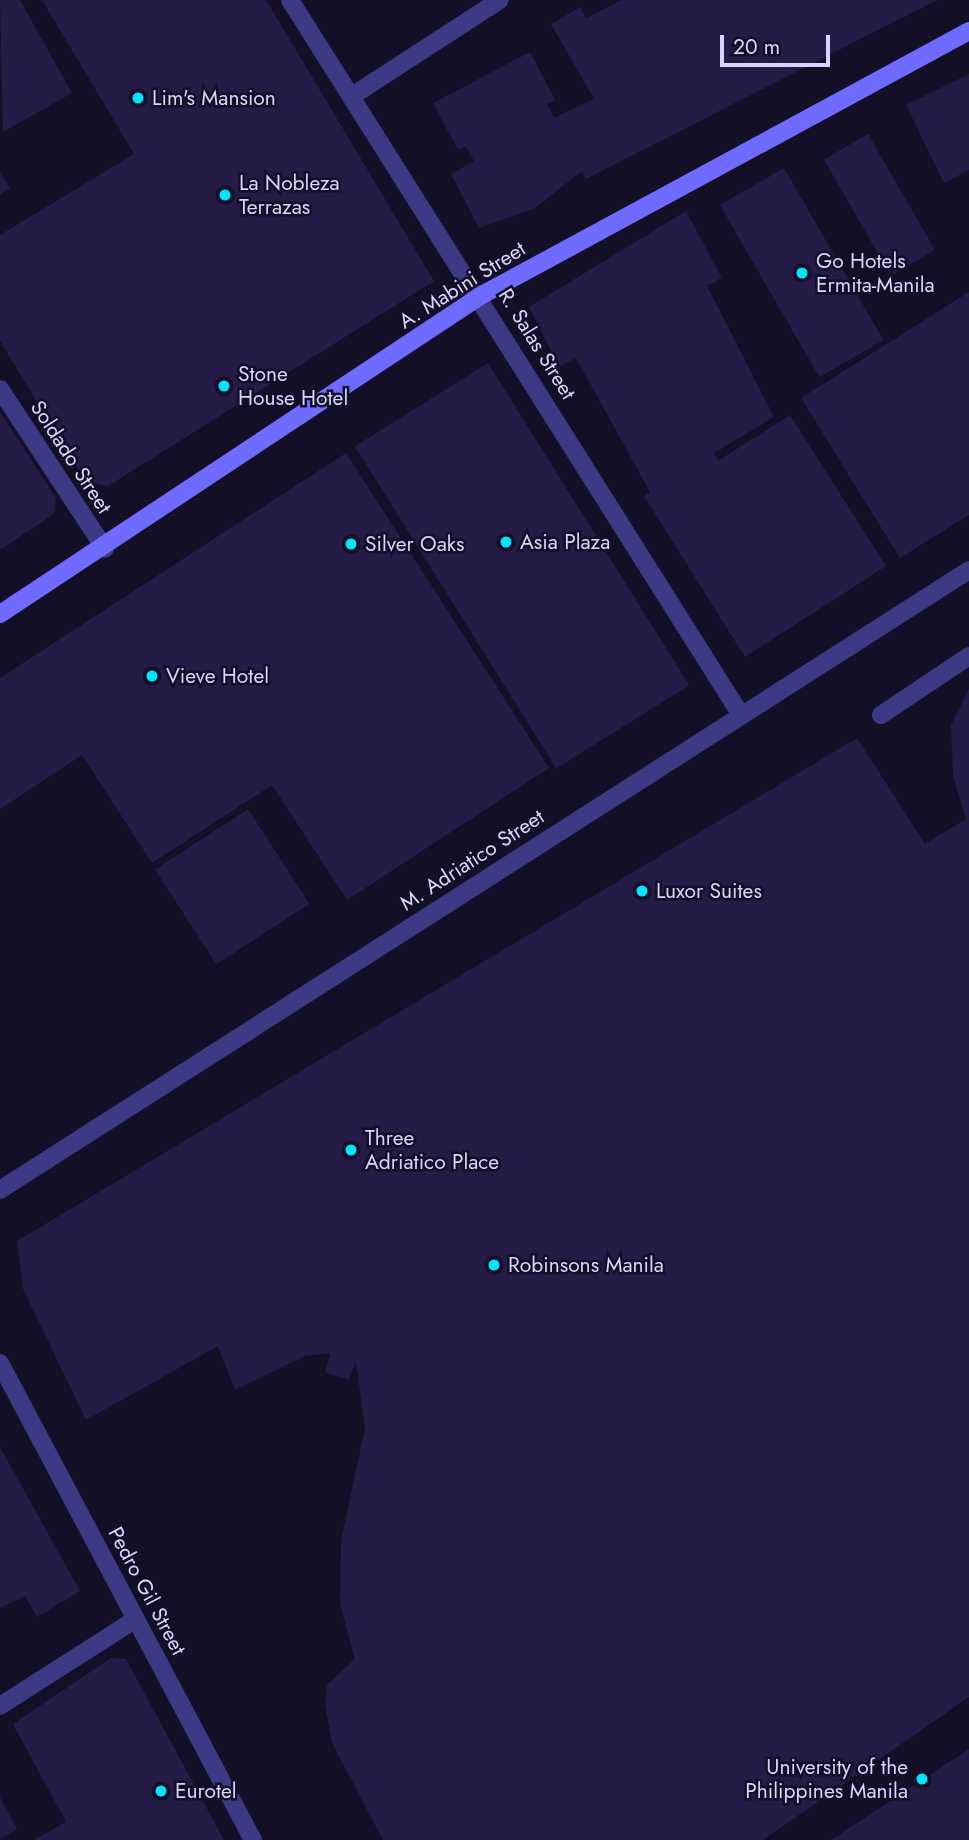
<!DOCTYPE html>
<html>
<head>
<meta charset="utf-8">
<style>
	body { margin:0 }
	#map { position:relative; width:969px; height:1840px; overflow:hidden; background:#130f26; font-family:Jost,sans-serif }
	div>[style] { position:absolute }
	.building>* { inset:0; background:#241b47; transform-origin:0 0 }
	.service>* { height:18px; margin:-9px; padding:0 9px; transform-origin:9px; border-radius:9px; background:#3d3a85 }
	.minor>* { height:18px; margin:-9px; padding:0 9px; transform-origin:9px; border-radius:9px; background:#3d3a85 }
	.tertiary>* { height:18px; margin:-9px; padding:0 9px; transform-origin:9px; border-radius:9px; background:#3d3a85 }
	.secondary>* { height:18px; margin:-9px; padding:0 9px; transform-origin:9px; border-radius:9px; background:#6f6bff }
	.dots>* { width:19px; height:19px; translate:-50% -50%; box-sizing:border-box; border:4px solid #130f26; border-radius:50% }
	span { translate:-50% -50%; white-space:nowrap; text-align:center; line-height:1.15; -webkit-text-stroke:5px #130f26; paint-order:stroke }
	.poi-label { font-size:21px; color:#d9d4ff }
	.left { translate:0 -50%; text-align:left }
	.right { translate:-100% -50%; text-align:right }
	.street-label { font-size:21px; color:#d9d4ff }
	.scale { position:absolute; left:720px; top:35px; width:110px; height:32px; box-sizing:border-box; border:4px solid #d9d4ff; border-top:0; padding-left:9px; font-size:21px; line-height:24px; white-space:nowrap; color:#d9d4ff; -webkit-text-stroke:5px #130f26; paint-order:stroke }
</style>
</head>
<body>
<div id="map">
	<div class="building">
		<div style="clip-path:polygon(0 0,20px 0,72px 93px,3px 132px)"></div>
		<div style="clip-path:polygon(42px 0,266px 0,434px 281px,108px 486px,86px 482px,0 341px,0 235px,134px 154px)"></div>
		<div style="clip-path:polygon(621px 0,937px 0,586px 179px,582px 171px,535px 208px,479px 228px,451px 174px,474px 161px,466px 146px,458px 150px,433px 103px,530px 52px,555px 100px,547px 104px,554px 118px,594px 99px,551px 24px,580px 7px,586px 18px)"></div>
		<div style="clip-path:polygon(969px 74px,969px 170px,944px 183px,906px 105px)"></div>
		<div style="left:868px;top:134px;width:134px;height:51px;rotate:60deg"></div>
		<div style="left:784px;top:168px;width:199px;height:74px;rotate:60deg"></div>
		<div style="clip-path:polygon(0 173px,10px 188px,0 195px)"></div>
		<div style="clip-path:polygon(686px 211px,722px 278px,707px 286px,774px 417px,714px 453px,718px 461px,790px 415px,886px 566px,745px 657px,644px 496px,650px 492px,576px 358px,559px 367px,529px 307px)"></div>
		<div style="clip-path:polygon(969px 292px,969px 515px,900px 558px,801px 398px)"></div>
		<div style="left:488px;top:363px;width:380px;height:157px;rotate:58deg"></div>
		<div style="clip-path:polygon(0 412px,56px 498px,54px 514px,0 550px)"></div>
		<div style="clip-path:polygon(346px 453px,549px 768px,347px 900px,272px 785px,152px 863px,82px 755px,0 809px,0 678px)"></div>
		<div style="clip-path:polygon(969px 689px,969px 1697px,763px 1840px,383px 1840px,332px 1743px,325px 1704px,327px 1685px,355px 1659px,340px 1604px,341px 1541px,365px 1428px,356px 1362px,349px 1380px,325px 1372px,331px 1353px,305px 1356px,235px 1390px,218px 1346px,86px 1420px,23px 1289px,17px 1241px,857px 738px,925px 844px,966px 819px,953px 776px,951px 725px)"></div>
		<div style="left:248px;top:809px;width:113px;height:111px;rotate:57deg"></div>
		<div style="clip-path:polygon(0 1447px,80px 1591px,37px 1617px,25px 1596px,0 1608px)"></div>
		<div style="clip-path:polygon(111px 1658px,126px 1659px,224px 1840px,34px 1840px,66px 1822px,13px 1724px)"></div>
		<div style="clip-path:polygon(969px 1749px,969px 1840px,831px 1840px)"></div>
		<div style="clip-path:polygon(0 1797px,17px 1829px,0 1839px)"></div>
	</div>
	<div class="service">
		<div style="left:352px;top:96px;width:176px;rotate:-33deg"></div>
		<div style="left:881px;top:715px;width:106px;rotate:-33.8deg"></div>
	</div>
	<div class="minor">
		<div style="left:290px;top:0;width:845px;rotate:57.76deg"></div>
		<div style="left:0;top:389px;width:191px;rotate:56.7deg"></div>
	</div>
	<div class="tertiary">
		<div style="left:0;top:1190px;width:1150px;rotate:-32.61deg"></div>
		<div style="left:0;top:1363px;width:540px;rotate:62.06deg"></div>
		<div style="left:0;top:1706px;width:161px;rotate:-32.6deg"></div>
	</div>
	<div class="secondary">
		<div style="left:0;top:614px;width:576px;rotate:-33.52deg"></div>
		<div style="left:480px;top:296px;width:556px;rotate:-28.45deg"></div>
	</div>
	<div class="dots">
		<div style="left:138px;top:98px;background:#00e5ff"></div>
		<div style="left:225px;top:195px;background:#00e5ff"></div>
		<div style="left:802px;top:273px;background:#00e5ff"></div>
		<div style="left:224px;top:386px;background:#00e5ff"></div>
		<div style="left:506px;top:542px;background:#00e5ff"></div>
		<div style="left:351px;top:544px;background:#00e5ff"></div>
		<div style="left:152px;top:676px;background:#00e5ff"></div>
		<div style="left:642px;top:891px;background:#00e5ff"></div>
		<div style="left:351px;top:1150px;background:#00e5ff"></div>
		<div style="left:494px;top:1265px;background:#00e5ff"></div>
		<div style="left:922px;top:1779px;background:#00e5ff"></div>
		<div style="left:161px;top:1791px;background:#00e5ff"></div>
	</div>
	<div class="poi-label">
		<span class="left" style="left:152px;top:98px">Lim's Mansion</span>
		<span class="left" style="left:239px;top:195px">La Nobleza<br>Terrazas</span>
		<span class="left" style="left:816px;top:273px">Go Hotels<br>Ermita-Manila</span>
		<span class="left" style="left:238px;top:386px">Stone<br>House Hotel</span>
		<span class="left" style="left:520px;top:542px">Asia Plaza</span>
		<span class="left" style="left:365px;top:544px">Silver Oaks</span>
		<span class="left" style="left:166px;top:676px">Vieve Hotel</span>
		<span class="left" style="left:656px;top:891px">Luxor Suites</span>
		<span class="left" style="left:365px;top:1150px">Three<br>Adriatico Place</span>
		<span class="left" style="left:508px;top:1265px">Robinsons Manila</span>
		<span class="right" style="left:908px;top:1779px">University of the<br>Philippines Manila</span>
		<span class="left" style="left:175px;top:1791px">Eurotel</span>
	</div>
	<div class="street-label">
		<span style="left:462px;top:285px;rotate:-32deg">A. Mabini Street</span>
		<span style="left:537px;top:344px;rotate:58deg">R. Salas Street</span>
		<span style="left:71px;top:457px;rotate:57deg">Soldado Street</span>
		<span style="left:472px;top:860px;rotate:-33deg">M. Adriatico Street</span>
		<span style="left:147px;top:1591px;rotate:62deg">Pedro Gil Street</span>
	</div>
	<div class="scale">20 m</div>
</div>
</body>
</html>
